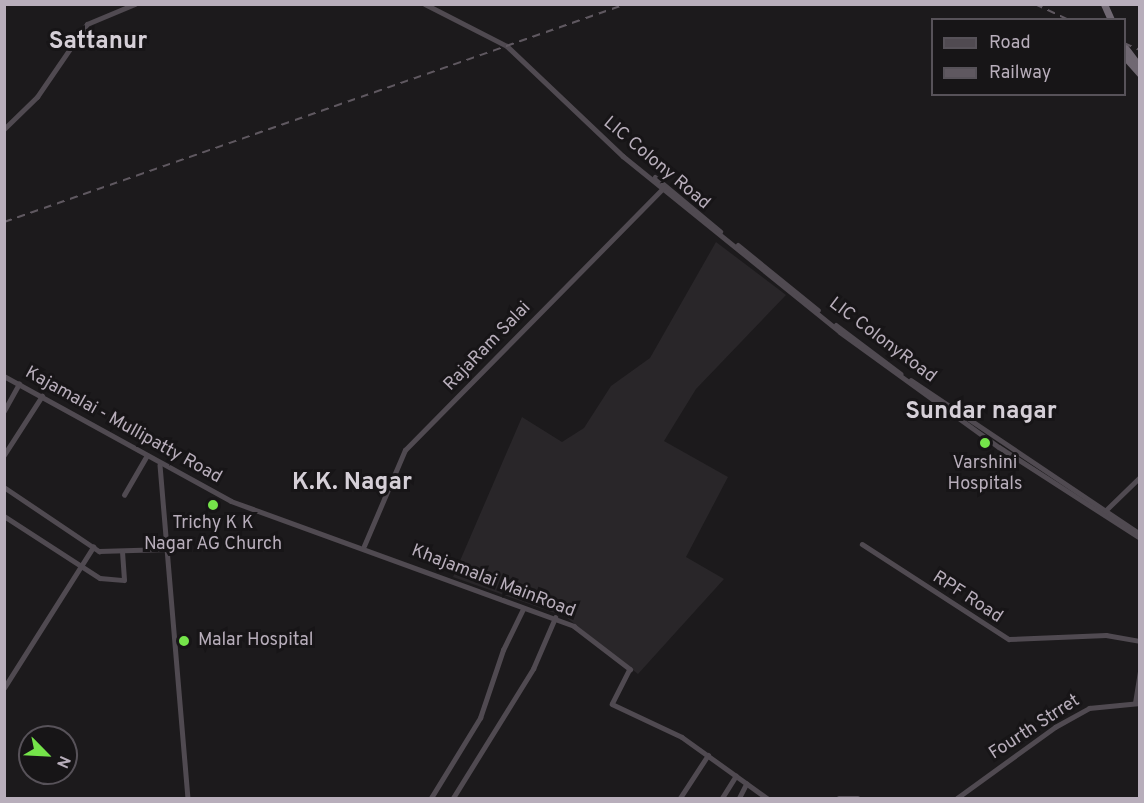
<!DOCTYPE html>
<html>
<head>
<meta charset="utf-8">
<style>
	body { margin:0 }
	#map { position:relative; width:1144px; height:803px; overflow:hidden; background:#1c1a1c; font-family:Overpass,sans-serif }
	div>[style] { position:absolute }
	.built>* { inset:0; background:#292629 }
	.secondary>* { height:4.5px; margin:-2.25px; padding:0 2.25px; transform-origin:2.25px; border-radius:2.25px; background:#504a51 }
	.highway>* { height:7px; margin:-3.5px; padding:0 3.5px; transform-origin:3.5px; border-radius:3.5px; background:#706872 }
	.rail>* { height:1.5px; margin-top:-0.75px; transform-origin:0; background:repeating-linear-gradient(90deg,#5f5860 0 8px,transparent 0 14px) }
	.dots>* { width:16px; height:16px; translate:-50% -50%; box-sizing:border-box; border:3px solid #171517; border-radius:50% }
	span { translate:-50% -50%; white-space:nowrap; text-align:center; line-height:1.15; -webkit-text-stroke:6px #171517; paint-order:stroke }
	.street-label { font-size:18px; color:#b8aebb }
	.poi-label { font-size:18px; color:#b8aebb }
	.left { translate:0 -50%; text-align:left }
	.district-label { font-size:24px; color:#d5cfd7; font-weight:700 }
	.frame { position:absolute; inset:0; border:6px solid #b8aebb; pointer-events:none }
	.legend { position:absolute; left:931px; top:18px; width:195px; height:78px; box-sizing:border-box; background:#171517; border:2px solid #575259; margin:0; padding:8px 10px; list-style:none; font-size:18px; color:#b8aebb }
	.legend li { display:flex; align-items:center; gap:12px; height:30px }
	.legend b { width:30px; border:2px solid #575259 }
	.north { position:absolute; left:18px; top:725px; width:60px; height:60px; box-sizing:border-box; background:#171517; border:2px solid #575259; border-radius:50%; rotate:114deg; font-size:16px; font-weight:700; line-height:24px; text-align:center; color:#b8aebb }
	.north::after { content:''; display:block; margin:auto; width:21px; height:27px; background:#75e44a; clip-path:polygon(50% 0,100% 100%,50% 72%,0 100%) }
</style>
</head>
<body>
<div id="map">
	<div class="built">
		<div style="clip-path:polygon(716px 242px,786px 295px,696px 389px,664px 441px,728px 477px,686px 557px,724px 579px,638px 674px,566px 617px,453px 577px,522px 417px,562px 442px,584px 428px,611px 386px,650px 358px)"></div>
	</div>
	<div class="secondary">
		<div style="left:425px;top:4px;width:92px;rotate:27.1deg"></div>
		<div style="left:507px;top:46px;width:160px;rotate:43.5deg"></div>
		<div style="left:623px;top:156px;width:279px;rotate:39deg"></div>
		<div style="left:840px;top:332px;width:196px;rotate:35.9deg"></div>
		<div style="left:999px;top:447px;width:168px;rotate:32.8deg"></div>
		<div style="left:4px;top:129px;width:46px;rotate:-44.1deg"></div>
		<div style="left:37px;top:97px;width:88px;rotate:-55.6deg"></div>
		<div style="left:87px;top:24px;width:52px;rotate:-22.6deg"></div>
		<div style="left:655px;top:177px;width:85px;rotate:39.7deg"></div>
		<div style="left:738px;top:245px;width:103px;rotate:39.1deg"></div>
		<div style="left:836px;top:325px;width:81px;rotate:37deg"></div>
		<div style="left:4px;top:376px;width:259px;rotate:28.8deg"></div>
		<div style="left:231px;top:501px;width:365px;rotate:20deg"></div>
		<div style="left:574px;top:626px;width:71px;rotate:37.5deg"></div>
		<div style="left:630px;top:669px;width:39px;rotate:117deg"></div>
		<div style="left:612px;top:704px;width:77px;rotate:25.2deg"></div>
		<div style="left:682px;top:737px;width:105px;rotate:35.7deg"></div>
		<div style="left:911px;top:380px;width:276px;rotate:33.9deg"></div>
		<div style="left:4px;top:411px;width:31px;rotate:-61deg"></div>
		<div style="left:4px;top:455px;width:70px;rotate:-57.2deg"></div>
		<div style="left:160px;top:465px;width:334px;rotate:85.2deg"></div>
		<div style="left:4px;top:487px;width:115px;rotate:34deg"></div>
		<div style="left:99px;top:551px;width:68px;rotate:-1.7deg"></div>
		<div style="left:124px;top:495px;width:44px;rotate:-59.9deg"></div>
		<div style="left:1105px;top:511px;width:49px;rotate:-44.2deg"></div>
		<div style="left:4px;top:516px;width:114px;rotate:32.9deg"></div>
		<div style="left:100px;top:578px;width:24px;rotate:5deg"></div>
		<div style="left:124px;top:580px;width:28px;rotate:-94deg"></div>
		<div style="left:862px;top:544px;width:175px;rotate:32.9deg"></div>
		<div style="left:1009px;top:639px;width:97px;rotate:-2.4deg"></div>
		<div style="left:1106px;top:635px;width:35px;rotate:10deg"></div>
		<div style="left:364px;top:546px;width:104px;rotate:-66.9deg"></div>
		<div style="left:405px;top:450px;width:369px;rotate:-45.4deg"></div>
		<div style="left:4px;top:688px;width:167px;rotate:-57.7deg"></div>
		<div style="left:1135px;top:703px;width:33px;rotate:-81deg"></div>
		<div style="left:431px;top:798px;width:94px;rotate:-58.5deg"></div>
		<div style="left:480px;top:718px;width:72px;rotate:-71.3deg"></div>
		<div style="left:503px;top:650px;width:46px;rotate:-64deg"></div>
		<div style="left:453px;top:798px;width:152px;rotate:-58.2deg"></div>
		<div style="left:533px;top:669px;width:56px;rotate:-66.7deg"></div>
		<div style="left:680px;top:798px;width:51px;rotate:-56.9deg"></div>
		<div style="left:722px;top:798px;width:26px;rotate:-58deg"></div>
		<div style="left:739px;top:798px;width:16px;rotate:-63deg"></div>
		<div style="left:839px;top:798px;width:19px"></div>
		<div style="left:957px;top:798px;width:121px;rotate:-35.9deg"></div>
		<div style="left:1055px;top:727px;width:39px;rotate:-29deg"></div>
		<div style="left:1089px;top:708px;width:51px;rotate:-5.6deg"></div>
	</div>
	<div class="highway">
		<div style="left:1104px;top:4px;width:17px;rotate:66deg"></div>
		<div style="left:1124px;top:46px;width:26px;rotate:53deg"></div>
		<div style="left:1124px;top:56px;width:24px;rotate:48deg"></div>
	</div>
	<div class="rail">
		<div style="left:1035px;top:4px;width:38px;rotate:25deg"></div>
		<div style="left:1124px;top:43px;width:17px;rotate:24deg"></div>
		<div style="left:4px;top:222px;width:659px;rotate:-19.31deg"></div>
	</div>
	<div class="dots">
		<div style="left:985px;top:443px;background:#75e44a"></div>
		<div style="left:213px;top:505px;background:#75e44a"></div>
		<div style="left:184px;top:641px;background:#75e44a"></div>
	</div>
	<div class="street-label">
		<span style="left:656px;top:164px;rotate:40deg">LIC Colony Road</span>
		<span style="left:882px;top:341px;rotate:37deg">LIC ColonyRoad</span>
		<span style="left:488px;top:347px;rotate:-46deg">RajaRam Salai</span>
		<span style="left:123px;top:426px;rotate:29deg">Kajamalai - Mullipatty Road</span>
		<span style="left:493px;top:582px;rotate:21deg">Khajamalai MainRoad</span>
		<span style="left:967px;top:598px;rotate:33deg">RPF Road</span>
		<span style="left:1035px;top:728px;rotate:-33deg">Fourth Strret</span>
	</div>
	<div class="poi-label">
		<span style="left:985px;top:475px">Varshini<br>Hospitals</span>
		<span style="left:213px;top:535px">Trichy K K<br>Nagar AG Church</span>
		<span class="left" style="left:198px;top:641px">Malar Hospital</span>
	</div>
	<div class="district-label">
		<span style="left:98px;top:43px">Sattanur</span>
		<span style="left:981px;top:413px">Sundar nagar</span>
		<span style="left:352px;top:484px">K.K. Nagar</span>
	</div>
	<div class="frame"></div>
	<ul class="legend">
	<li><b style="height:8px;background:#504a51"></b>Road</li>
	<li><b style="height:8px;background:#5f5860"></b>Railway</li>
	</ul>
	<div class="north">N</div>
</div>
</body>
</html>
